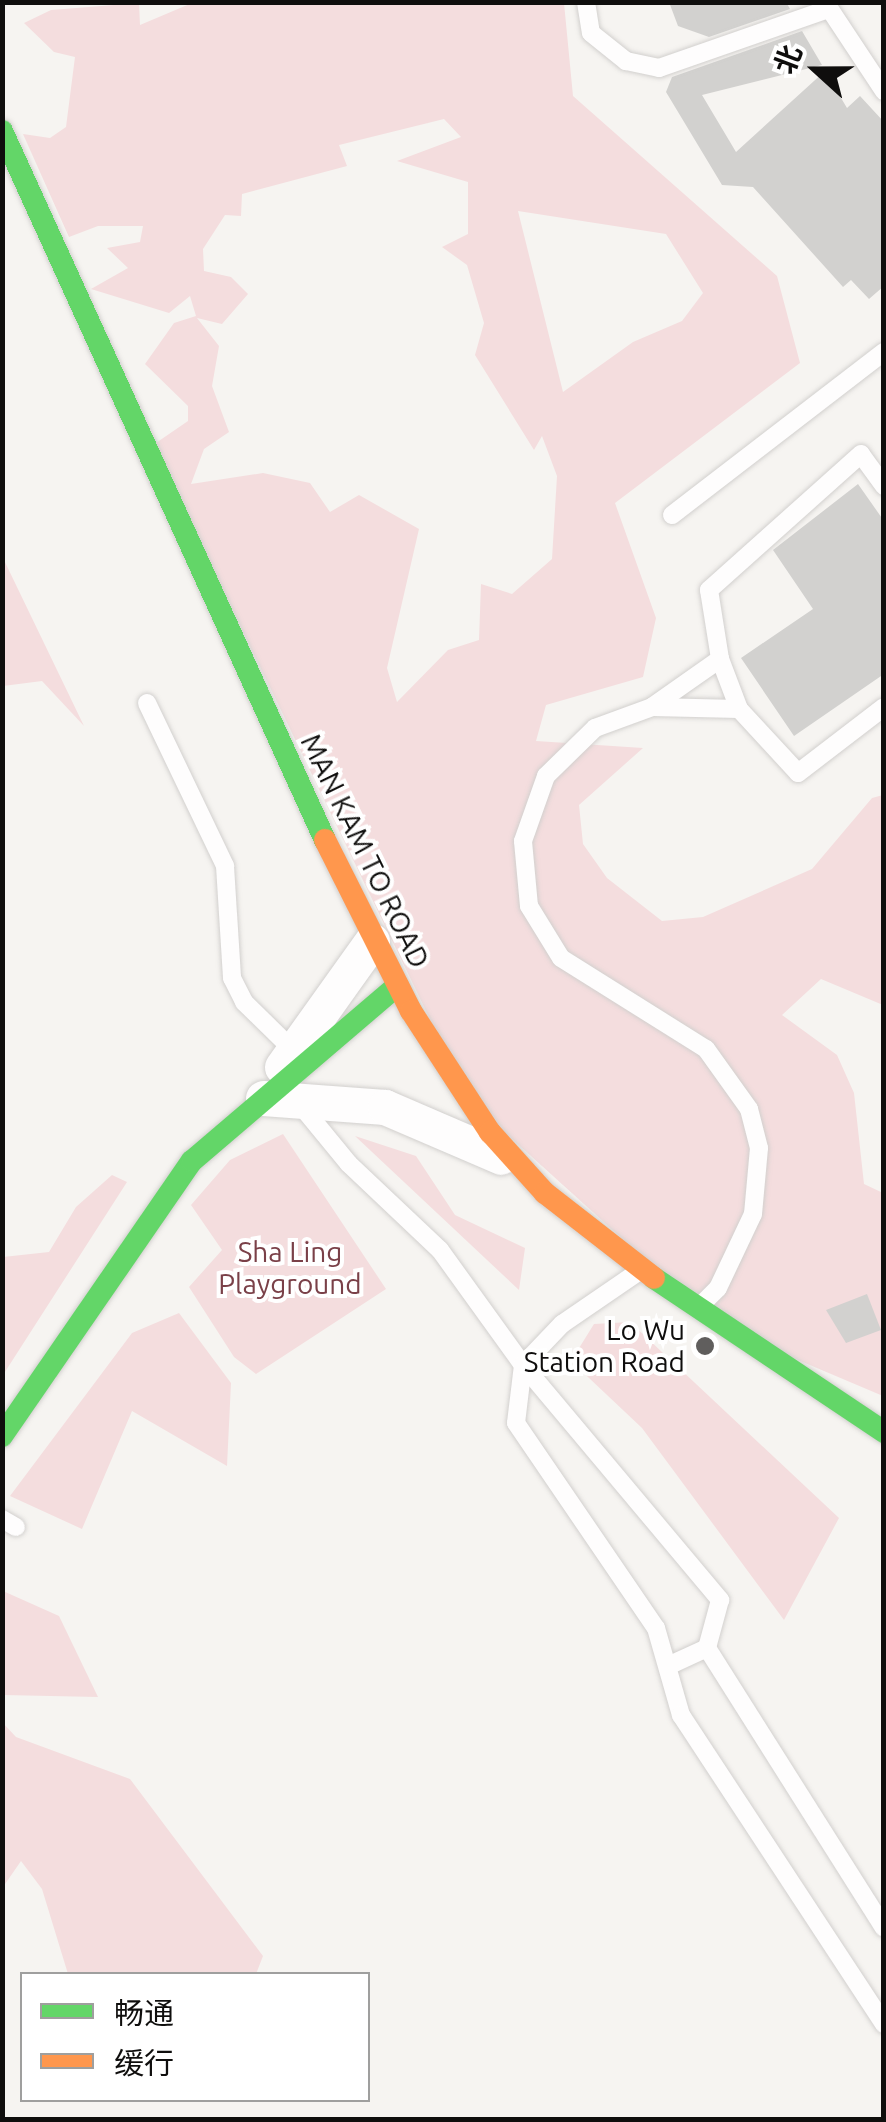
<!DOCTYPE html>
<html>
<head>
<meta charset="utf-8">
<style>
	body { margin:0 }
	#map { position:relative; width:886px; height:2122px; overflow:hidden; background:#f6f4f1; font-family:Ubuntu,"Noto Sans SC",sans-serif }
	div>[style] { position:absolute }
	.green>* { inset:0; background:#f4ddde }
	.building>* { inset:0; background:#d2d1cf }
	.roads { filter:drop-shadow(0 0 2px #d2d0ce) drop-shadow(0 0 2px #d2d0ce) }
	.lane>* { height:18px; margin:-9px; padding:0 9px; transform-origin:9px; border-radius:9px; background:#fefdfd }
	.street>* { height:35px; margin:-17.5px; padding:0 17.5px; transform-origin:17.5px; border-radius:17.5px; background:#fefdfd }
	.fast>* { height:22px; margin:-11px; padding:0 11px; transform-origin:11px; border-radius:11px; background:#63d668 }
	.slow>* { height:22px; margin:-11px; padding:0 11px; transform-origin:11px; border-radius:11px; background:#ff974d }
	.dots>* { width:28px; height:28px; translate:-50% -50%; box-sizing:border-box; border:5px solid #fff; border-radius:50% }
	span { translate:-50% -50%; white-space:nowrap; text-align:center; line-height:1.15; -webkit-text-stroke:8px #fff; paint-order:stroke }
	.street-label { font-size:28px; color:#0f0e0d }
	.park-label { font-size:28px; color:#7a4048 }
	.poi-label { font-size:28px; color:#0f0e0d }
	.right { translate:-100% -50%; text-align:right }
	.frame { position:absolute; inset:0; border:5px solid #0f0e0d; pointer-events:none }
	.legend { position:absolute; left:20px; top:1972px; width:350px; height:130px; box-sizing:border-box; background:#fff; border:2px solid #9f9f9e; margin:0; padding:12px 18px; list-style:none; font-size:30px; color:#0f0e0d }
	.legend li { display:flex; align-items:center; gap:20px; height:50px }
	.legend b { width:50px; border:2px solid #9f9f9e }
	.north { position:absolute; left:766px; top:20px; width:100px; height:100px; -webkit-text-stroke:8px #fff; paint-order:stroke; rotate:291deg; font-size:28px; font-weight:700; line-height:40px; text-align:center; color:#0f0e0d }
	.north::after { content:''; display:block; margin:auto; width:35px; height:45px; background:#0f0e0d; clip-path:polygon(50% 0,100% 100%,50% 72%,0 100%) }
</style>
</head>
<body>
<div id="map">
	<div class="green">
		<div style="clip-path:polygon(evenodd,303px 2px,564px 3px,573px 96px,777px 276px,800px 363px,615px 503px,656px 618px,643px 677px,546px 705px,536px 741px,643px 748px,579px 805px,583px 844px,607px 878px,662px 921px,703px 917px,812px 869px,872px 798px,883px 795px,883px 1005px,821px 979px,782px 1015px,837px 1055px,854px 1093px,864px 1184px,883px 1193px,883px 1396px,720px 1327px,469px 1100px,153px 445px,188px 421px,188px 406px,145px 364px,174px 323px,196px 316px,190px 296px,169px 313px,91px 289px,128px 268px,107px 248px,140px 242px,143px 226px,98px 226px,69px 237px,23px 134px,50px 138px,66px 127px,75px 57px,54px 52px,24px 23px,51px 10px,139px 3px,140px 25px,192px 3px,303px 2px,444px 119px,461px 137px,397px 161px,468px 182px,468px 234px,442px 247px,467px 265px,484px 323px,475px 355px,534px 450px,542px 436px,557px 476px,552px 559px,512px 594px,481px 584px,479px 640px,448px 650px,397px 702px,387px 668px,419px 529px,359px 495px,330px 512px,310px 483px,263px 473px,191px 484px,204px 449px,229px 432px,212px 386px,219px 346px,197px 318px,222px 324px,248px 294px,231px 277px,204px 271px,203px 249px,225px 215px,241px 216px,242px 194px,347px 166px,339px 145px,444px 119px,303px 2px,518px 211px,666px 234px,703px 293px,682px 321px,633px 342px,563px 392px,518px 211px)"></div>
		<div style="clip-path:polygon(3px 558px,84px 726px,42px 681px,3px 686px)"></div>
		<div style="clip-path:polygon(283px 1134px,386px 1289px,256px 1374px,234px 1357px,189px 1287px,222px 1250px,191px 1205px,230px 1160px)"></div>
		<div style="clip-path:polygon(355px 1136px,416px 1156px,455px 1215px,525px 1248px,519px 1290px)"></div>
		<div style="clip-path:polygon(112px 1175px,127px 1182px,3px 1375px,3px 1257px,49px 1252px,76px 1207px)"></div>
		<div style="clip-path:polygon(179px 1313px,231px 1383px,227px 1466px,132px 1411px,82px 1529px,10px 1496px,132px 1333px)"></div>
		<div style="clip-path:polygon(630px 1322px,839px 1518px,784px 1620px,642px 1428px,571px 1361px,594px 1324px)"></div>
		<div style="clip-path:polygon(3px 1591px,59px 1616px,98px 1697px,3px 1695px)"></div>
		<div style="clip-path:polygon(2px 1722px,16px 1737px,130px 1779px,263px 1956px,256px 1974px,68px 1974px,42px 1889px,21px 1861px,3px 1887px)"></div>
	</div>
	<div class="building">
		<div style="clip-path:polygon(669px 2px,786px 2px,790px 9px,709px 37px,678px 26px)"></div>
		<div style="clip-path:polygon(802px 31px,822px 65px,702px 95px,736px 152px,825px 71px,847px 108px,860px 96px,884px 122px,884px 286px,869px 299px,851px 280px,843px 287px,753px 187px,722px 185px,666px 92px,672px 77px)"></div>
		<div style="clip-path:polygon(858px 484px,884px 521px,884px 674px,794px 736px,741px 658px,813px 609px,773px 550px)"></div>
		<div style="clip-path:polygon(867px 1294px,881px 1330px,846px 1343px,826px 1310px)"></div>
	</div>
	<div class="roads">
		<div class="lane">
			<div style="left:586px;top:2px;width:31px;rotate:81deg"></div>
			<div style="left:591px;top:33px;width:45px;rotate:38.7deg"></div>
			<div style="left:626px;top:61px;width:34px;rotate:12deg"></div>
			<div style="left:659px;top:68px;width:177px;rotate:-19.2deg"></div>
			<div style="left:825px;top:2px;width:107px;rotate:56.5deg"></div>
			<div style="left:884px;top:486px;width:39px;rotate:-126deg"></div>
			<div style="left:861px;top:454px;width:204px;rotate:138.2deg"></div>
			<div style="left:709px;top:590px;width:70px;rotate:80.9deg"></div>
			<div style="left:720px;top:659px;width:53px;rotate:69.2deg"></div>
			<div style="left:739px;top:709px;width:87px;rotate:47.3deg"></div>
			<div style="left:798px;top:773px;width:108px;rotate:-37.5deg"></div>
			<div style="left:672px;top:515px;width:267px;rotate:-37.6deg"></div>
			<div style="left:147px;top:703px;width:181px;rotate:64.4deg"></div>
			<div style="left:225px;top:866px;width:112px;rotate:86.4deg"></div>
			<div style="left:232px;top:978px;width:27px;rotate:63deg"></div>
			<div style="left:244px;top:1002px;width:69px;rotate:44.4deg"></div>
			<div style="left:653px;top:706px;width:82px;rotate:-35deg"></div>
			<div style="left:298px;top:1102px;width:80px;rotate:50.6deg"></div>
			<div style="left:349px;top:1164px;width:125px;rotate:43.4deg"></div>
			<div style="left:440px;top:1250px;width:142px;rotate:54.2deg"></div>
			<div style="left:523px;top:1365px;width:307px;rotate:50deg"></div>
			<div style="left:720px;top:1600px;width:50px;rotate:105.2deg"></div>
			<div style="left:707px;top:1648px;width:331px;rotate:57.7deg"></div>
			<div style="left:638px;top:1272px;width:92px;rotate:145.6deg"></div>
			<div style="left:562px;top:1324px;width:57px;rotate:133.6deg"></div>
			<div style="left:523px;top:1365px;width:58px;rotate:96.9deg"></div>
			<div style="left:516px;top:1423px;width:248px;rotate:55.7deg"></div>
			<div style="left:656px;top:1628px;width:91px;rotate:74deg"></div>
			<div style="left:681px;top:1715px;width:370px;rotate:56.7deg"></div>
			<div style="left:700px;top:1306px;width:25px;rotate:-45deg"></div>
			<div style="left:718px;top:1288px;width:82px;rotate:-64.7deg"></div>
			<div style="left:753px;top:1214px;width:66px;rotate:-84.8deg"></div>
			<div style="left:759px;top:1148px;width:40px;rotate:-104.4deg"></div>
			<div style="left:749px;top:1109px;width:74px;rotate:-125.6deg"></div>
			<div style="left:706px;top:1049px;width:171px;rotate:-147.9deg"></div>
			<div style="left:561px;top:958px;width:61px;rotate:-121.6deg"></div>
			<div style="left:529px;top:906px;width:65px;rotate:-95.3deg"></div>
			<div style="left:523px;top:841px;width:69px;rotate:-70.5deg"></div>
			<div style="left:546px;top:776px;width:69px;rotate:-44.4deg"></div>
			<div style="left:595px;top:728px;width:61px;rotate:-20.2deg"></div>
			<div style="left:652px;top:707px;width:87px;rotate:1.3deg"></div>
			<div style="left:2px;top:1519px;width:16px;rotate:30deg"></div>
			<div style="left:670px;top:1665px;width:41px;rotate:-24.7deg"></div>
		</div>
		<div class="street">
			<div style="left:282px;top:1067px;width:155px;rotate:-54.5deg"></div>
			<div style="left:263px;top:1098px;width:122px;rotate:4.2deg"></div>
			<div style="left:385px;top:1107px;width:126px;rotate:23.3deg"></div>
		</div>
		<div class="fast">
			<div style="left:2px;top:131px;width:779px;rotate:65.51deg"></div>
			<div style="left:654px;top:1278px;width:277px;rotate:33.8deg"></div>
			<div style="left:2px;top:1436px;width:334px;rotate:-55.4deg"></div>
			<div style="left:192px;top:1161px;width:270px;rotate:-40.5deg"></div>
		</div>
		<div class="slow">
			<div style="left:325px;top:840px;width:191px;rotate:63.3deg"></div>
			<div style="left:411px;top:1011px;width:145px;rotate:56.9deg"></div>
			<div style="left:490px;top:1132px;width:82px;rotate:48deg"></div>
			<div style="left:545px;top:1193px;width:138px;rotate:37.9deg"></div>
		</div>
	</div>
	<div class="dots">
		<div style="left:705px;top:1346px;background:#605e5d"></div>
	</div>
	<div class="street-label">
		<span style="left:365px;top:851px;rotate:64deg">MAN KAM TO ROAD</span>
	</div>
	<div class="park-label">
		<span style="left:290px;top:1268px">Sha Ling<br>Playground</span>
	</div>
	<div class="poi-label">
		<span class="right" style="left:685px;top:1346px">Lo Wu<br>Station Road</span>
	</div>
	<div class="frame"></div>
	<ul class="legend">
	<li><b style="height:12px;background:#63d668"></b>畅通</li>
	<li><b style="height:12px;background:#ff974d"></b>缓行</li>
	</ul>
	<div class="north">北</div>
</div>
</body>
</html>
